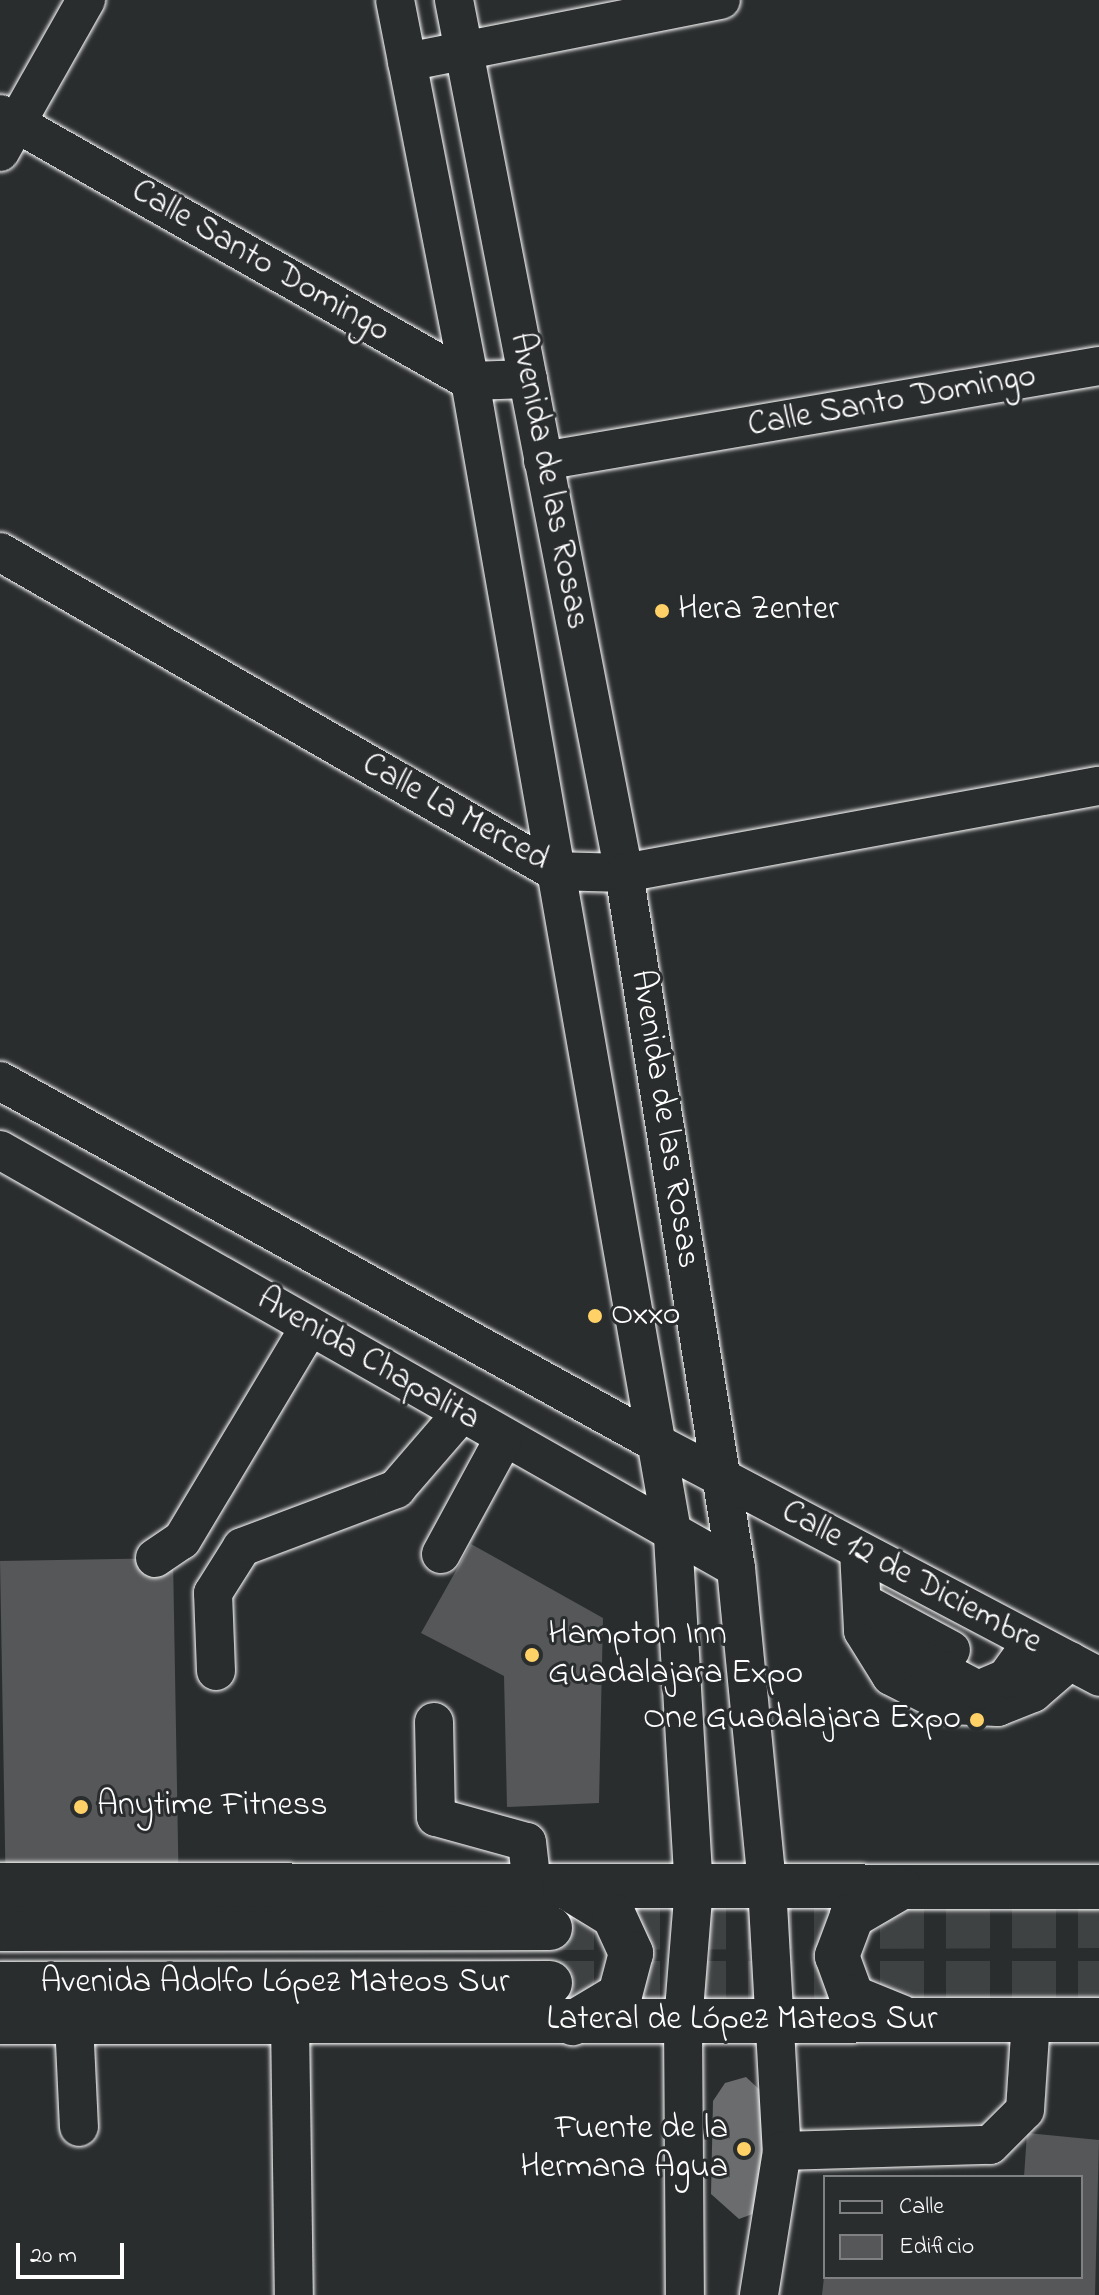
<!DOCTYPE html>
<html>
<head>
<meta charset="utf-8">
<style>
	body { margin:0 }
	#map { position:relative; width:1099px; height:2295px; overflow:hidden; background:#2a2d2e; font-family:"Indie Flower",sans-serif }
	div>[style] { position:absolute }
	.water>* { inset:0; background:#6a6c6d }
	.building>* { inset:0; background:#555758; transform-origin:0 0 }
	.major-tunnel>* { height:44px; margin-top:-22px; transform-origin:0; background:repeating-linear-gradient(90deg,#3f4243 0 44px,transparent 0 66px) }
	.roads { filter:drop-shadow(0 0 2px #fff) drop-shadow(0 0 2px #fff) }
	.minor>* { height:38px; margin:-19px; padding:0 19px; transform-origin:19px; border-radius:19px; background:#2a2d2e }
	.major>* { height:44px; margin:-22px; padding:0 22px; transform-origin:22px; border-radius:22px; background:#2a2d2e }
	.dots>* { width:22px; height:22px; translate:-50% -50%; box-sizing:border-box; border:4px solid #2a2d2e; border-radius:50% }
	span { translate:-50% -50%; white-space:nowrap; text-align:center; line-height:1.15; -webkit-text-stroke:6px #2a2d2e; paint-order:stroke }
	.street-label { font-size:34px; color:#fff }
	.poi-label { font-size:34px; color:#fff }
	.left { translate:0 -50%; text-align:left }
	.right { translate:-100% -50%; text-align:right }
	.legend { position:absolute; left:823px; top:2175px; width:260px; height:104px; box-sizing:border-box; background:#2a2d2e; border:2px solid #7f8182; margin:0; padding:10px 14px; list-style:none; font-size:24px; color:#fff }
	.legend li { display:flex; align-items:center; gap:16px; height:40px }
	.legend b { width:40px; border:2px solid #7f8182 }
	.scale { position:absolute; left:16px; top:2243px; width:108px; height:36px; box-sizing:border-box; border:4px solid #fff; border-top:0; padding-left:10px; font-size:24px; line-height:28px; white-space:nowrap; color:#fff; -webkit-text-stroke:6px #2a2d2e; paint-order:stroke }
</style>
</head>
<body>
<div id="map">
	<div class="water">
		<div style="clip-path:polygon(746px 2077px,773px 2102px,758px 2212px,739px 2219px,711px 2194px,713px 2101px,725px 2083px)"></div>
	</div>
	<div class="building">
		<div style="clip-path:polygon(471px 1544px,603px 1618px,599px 1803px,507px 1807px,504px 1676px,421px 1633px)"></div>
		<div style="left:173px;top:1558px;width:310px;height:173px;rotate:89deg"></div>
		<div style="clip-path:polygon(1027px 2133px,1099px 2140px,1095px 2295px,822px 2295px,824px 2277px,1081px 2277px,1081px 2177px,1024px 2177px)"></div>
	</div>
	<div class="major-tunnel">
		<div style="left:550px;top:1928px;width:549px;rotate:-0.21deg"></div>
		<div style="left:550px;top:1983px;width:549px"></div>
	</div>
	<div class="roads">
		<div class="minor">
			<div style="left:395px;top:0;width:388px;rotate:78.9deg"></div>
			<div style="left:470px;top:381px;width:1174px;rotate:80.04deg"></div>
			<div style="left:673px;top:1537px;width:350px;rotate:86.6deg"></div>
			<div style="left:694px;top:1886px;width:137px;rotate:94.6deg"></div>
			<div style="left:683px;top:2023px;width:272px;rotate:89.6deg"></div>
			<div style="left:454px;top:0;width:889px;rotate:78.98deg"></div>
			<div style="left:624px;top:873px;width:704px;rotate:80.85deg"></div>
			<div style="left:736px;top:1568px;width:320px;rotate:84.4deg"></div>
			<div style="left:767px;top:1886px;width:265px;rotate:86.8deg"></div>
			<div style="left:782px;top:2151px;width:146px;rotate:99.1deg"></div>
			<div style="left:407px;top:62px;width:320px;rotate:-11.2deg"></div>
			<div style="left:0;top:114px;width:541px;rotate:29.6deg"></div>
			<div style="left:470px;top:381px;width:58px;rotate:-2deg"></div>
			<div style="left:0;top:152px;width:175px;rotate:-60.5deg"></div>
			<div style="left:543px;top:461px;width:564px;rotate:-9.7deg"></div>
			<div style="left:0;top:552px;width:639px;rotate:29.93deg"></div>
			<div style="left:554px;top:871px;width:70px;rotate:1.6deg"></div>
			<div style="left:624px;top:873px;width:483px;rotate:-10.4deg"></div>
			<div style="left:0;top:1081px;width:751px;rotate:28.88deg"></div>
			<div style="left:658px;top:1444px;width:499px;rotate:27.8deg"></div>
			<div style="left:0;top:1150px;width:846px;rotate:29.59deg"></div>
			<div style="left:859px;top:1551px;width:80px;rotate:87.1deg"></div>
			<div style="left:863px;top:1631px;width:53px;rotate:58.1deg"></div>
			<div style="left:891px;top:1676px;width:64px;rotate:27deg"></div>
			<div style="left:948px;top:1705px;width:50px;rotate:2.3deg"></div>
			<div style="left:998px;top:1707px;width:38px;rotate:-22deg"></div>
			<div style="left:1033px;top:1693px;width:49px;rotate:-40.9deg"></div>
			<div style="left:441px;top:1554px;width:132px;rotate:-61.5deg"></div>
			<div style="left:155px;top:1558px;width:32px;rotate:-34deg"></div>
			<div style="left:182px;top:1540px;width:249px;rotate:-59.1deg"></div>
			<div style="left:862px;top:1602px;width:101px;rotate:28.3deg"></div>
			<div style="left:904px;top:1651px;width:84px;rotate:27.8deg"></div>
			<div style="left:978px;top:1690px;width:30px;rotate:-23deg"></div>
			<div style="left:1006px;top:1678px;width:44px;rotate:-54.2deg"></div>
			<div style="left:216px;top:1671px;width:78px;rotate:-92.2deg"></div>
			<div style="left:213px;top:1593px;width:54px;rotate:-57.8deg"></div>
			<div style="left:242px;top:1547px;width:165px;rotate:-20.6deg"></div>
			<div style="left:396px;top:1489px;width:99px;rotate:-49.1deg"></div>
			<div style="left:434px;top:1722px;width:95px;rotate:88.8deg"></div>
			<div style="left:436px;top:1817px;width:94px;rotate:15.4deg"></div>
			<div style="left:527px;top:1842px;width:44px;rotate:83.5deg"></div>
			<div style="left:74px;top:2022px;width:105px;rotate:87.3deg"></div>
			<div style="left:290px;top:2022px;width:273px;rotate:89.2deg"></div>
			<div style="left:782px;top:2151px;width:208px;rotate:-1.7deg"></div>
			<div style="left:990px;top:2145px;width:49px;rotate:-45deg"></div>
			<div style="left:1025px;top:2110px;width:90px;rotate:-86.2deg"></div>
		</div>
		<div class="major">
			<div style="left:0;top:1885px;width:1099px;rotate:0.1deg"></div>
			<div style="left:565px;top:1886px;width:57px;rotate:31.5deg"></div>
			<div style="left:614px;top:1916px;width:41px;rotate:65.3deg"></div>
			<div style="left:631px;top:1953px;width:43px;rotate:104.7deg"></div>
			<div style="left:620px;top:1995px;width:55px;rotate:149.2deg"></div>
			<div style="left:900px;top:1888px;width:56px;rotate:149.7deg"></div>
			<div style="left:852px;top:1916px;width:43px;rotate:110.6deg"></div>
			<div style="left:837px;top:1956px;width:44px;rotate:69.9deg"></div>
			<div style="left:852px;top:1997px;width:53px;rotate:22.2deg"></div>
			<div style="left:0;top:1929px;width:550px;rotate:-0.1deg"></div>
			<div style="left:0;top:1984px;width:550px;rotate:-0.1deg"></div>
			<div style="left:0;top:2022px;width:1099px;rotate:-0.1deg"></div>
		</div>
	</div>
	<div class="dots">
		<div style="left:662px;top:611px;background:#ffd166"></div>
		<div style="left:595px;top:1316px;background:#ffd166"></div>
		<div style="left:532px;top:1655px;background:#ffd166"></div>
		<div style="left:977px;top:1720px;background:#ffd166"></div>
		<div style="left:81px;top:1807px;background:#ffd166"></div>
		<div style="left:744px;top:2149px;background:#ffd166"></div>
	</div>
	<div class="street-label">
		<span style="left:260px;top:262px;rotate:30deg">Calle Santo Domingo</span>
		<span style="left:892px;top:402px;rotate:-10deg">Calle Santo Domingo</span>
		<span style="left:548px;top:481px;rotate:79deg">Avenida de las Rosas</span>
		<span style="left:455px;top:813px;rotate:29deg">Calle La Merced</span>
		<span style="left:664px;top:1119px;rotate:81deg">Avenida de las Rosas</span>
		<span style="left:368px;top:1360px;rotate:30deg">Avenida Chapalita</span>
		<span style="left:911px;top:1578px;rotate:28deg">Calle 12 de Diciembre</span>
		<span style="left:275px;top:1984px">Avenida Adolfo López Mateos Sur</span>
		<span style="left:742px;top:2021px">Lateral de López Mateos Sur</span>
	</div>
	<div class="poi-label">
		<span class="left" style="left:678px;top:611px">Hera Zenter</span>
		<span class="left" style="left:611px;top:1316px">Oxxo</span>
		<span class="left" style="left:548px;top:1655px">Hampton Inn<br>Guadalajara Expo</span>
		<span class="right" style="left:961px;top:1720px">One Guadalajara Expo</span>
		<span class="left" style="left:97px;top:1807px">Anytime Fitness</span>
		<span class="right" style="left:728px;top:2149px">Fuente de la<br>Hermana Agua</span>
	</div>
	<ul class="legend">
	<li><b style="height:10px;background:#2a2d2e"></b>Calle</li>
	<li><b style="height:22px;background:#555758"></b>Edificio</li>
	</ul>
	<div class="scale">20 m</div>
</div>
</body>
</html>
